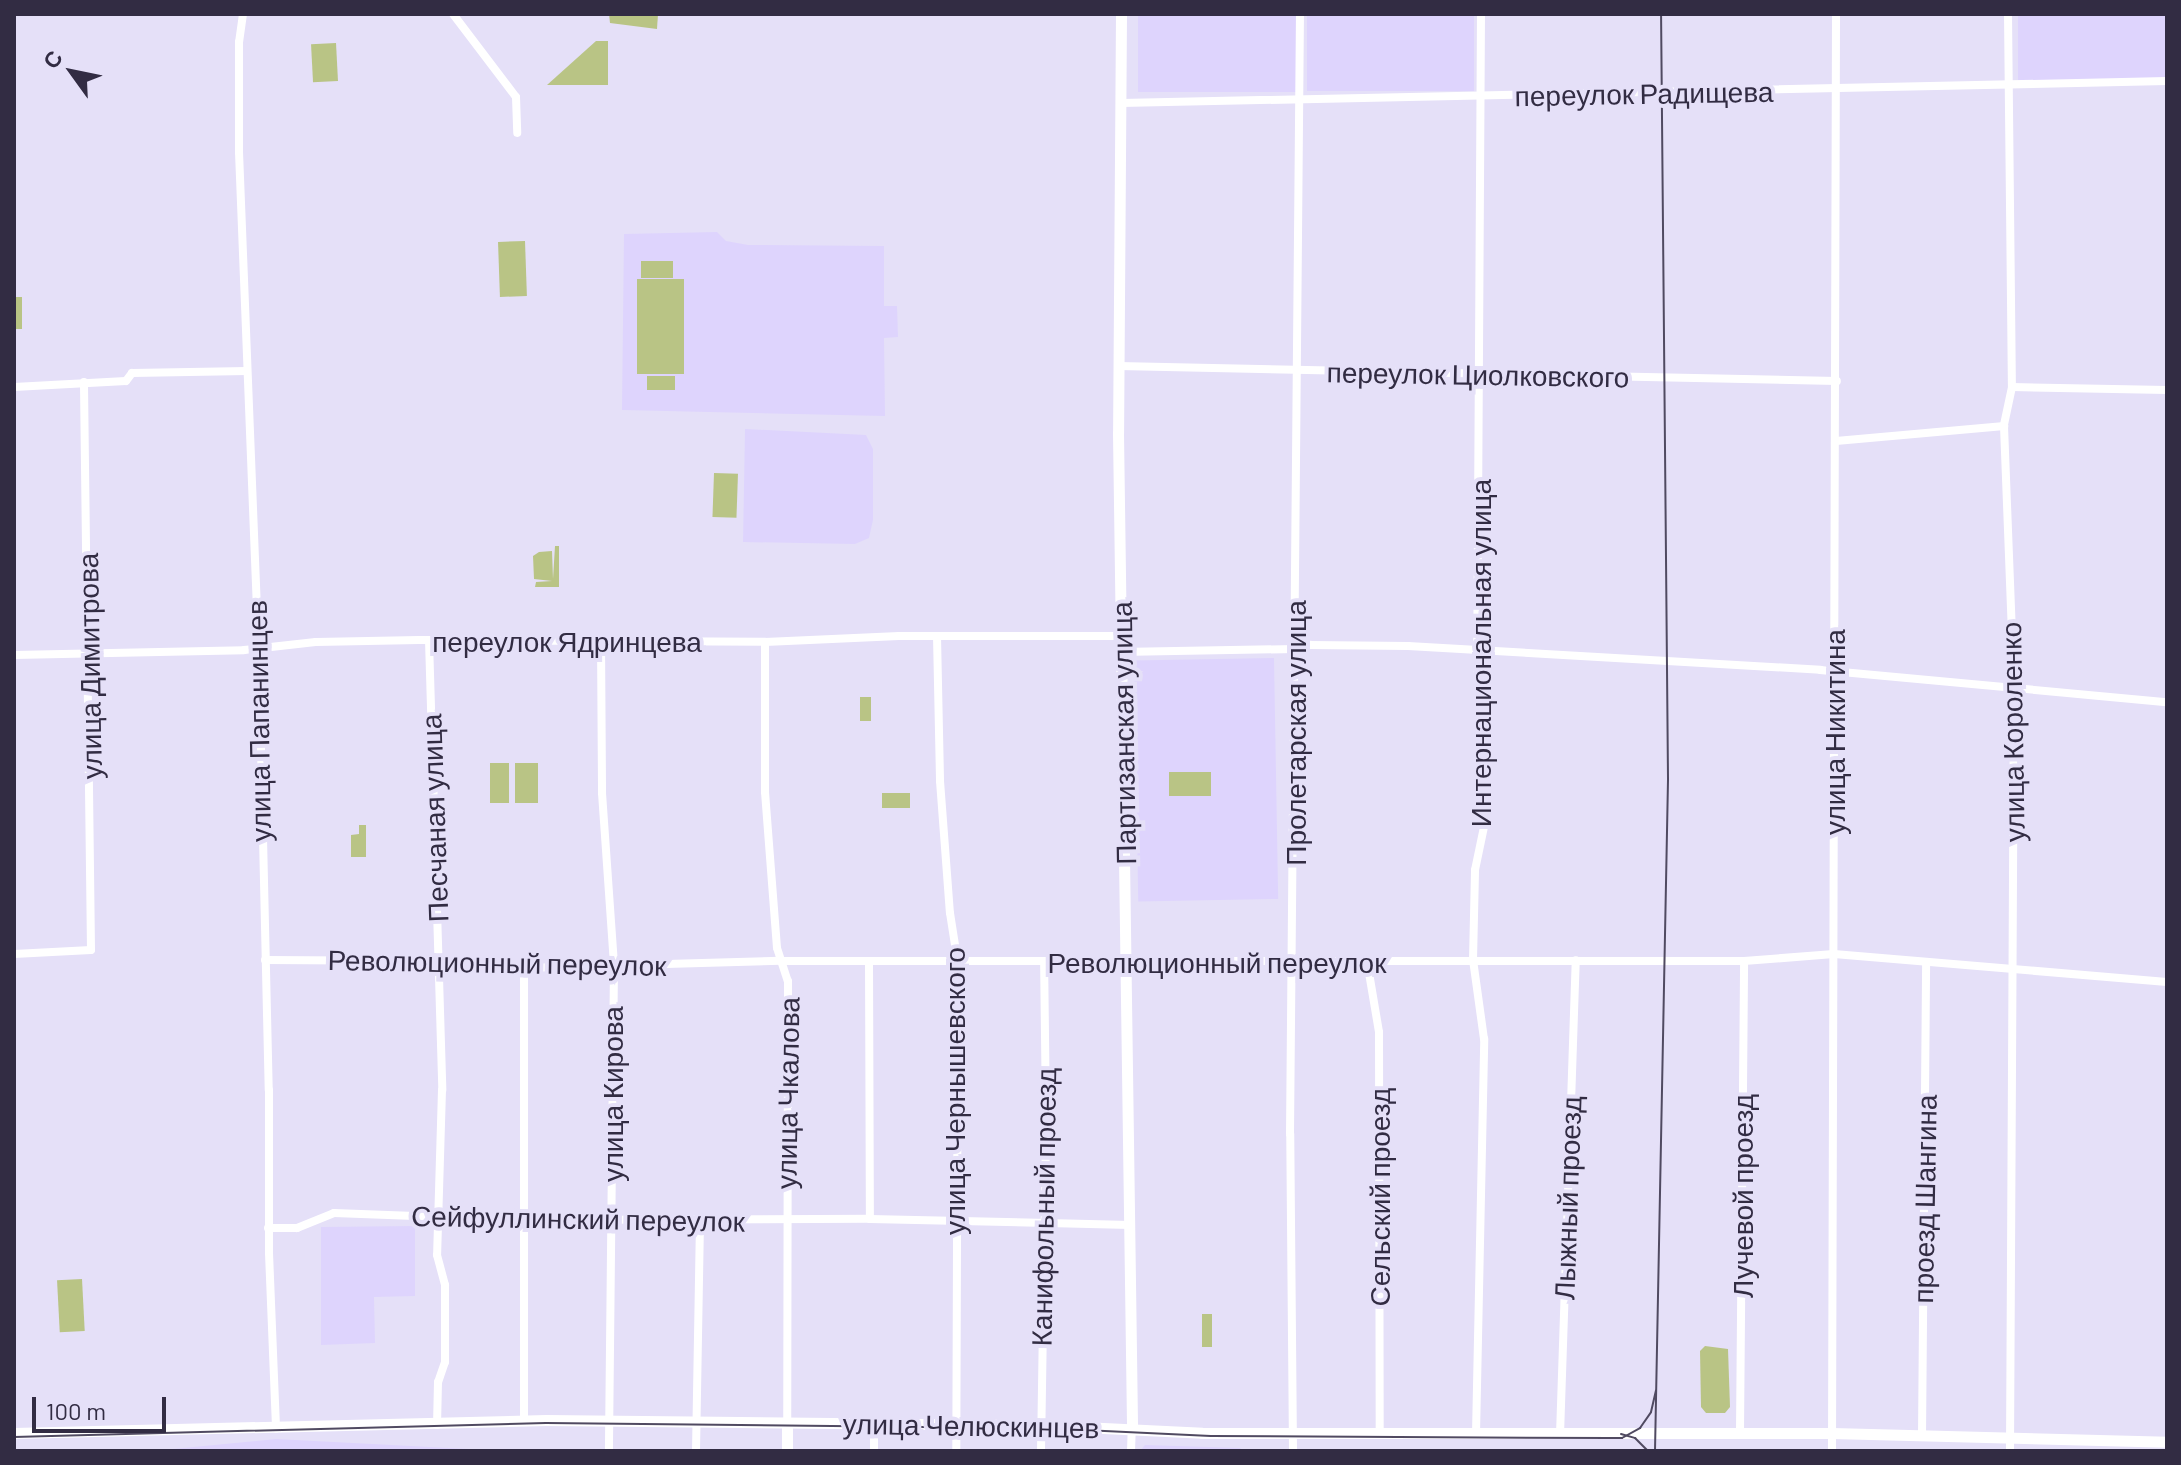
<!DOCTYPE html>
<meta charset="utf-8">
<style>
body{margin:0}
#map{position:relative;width:2181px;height:1465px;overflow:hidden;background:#e5e0f8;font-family:Barlow,sans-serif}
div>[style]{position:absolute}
.built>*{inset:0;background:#ded4fd;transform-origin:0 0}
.green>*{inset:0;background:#b9c485;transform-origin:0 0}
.street>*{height:8px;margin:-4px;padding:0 4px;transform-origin:4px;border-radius:4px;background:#fff}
.secondary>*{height:11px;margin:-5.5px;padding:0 5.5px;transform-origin:5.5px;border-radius:5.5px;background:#fff}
.tram>*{height:2px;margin:-1px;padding:0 1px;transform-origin:1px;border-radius:1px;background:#504a61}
span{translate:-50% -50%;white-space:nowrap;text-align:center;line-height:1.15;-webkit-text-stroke:8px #e5e0f8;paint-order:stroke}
.street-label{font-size:28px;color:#322c43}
.frame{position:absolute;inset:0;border:16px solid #322c43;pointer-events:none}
.north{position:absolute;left:32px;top:32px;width:80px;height:80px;-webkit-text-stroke:6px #e5e0f8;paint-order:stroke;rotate:303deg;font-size:22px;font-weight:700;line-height:32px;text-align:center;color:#322c43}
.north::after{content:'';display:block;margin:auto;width:28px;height:36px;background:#322c43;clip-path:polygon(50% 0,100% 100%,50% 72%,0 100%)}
.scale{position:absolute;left:32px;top:1397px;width:134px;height:36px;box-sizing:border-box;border:4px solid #322c43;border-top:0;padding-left:10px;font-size:24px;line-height:28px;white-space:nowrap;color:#322c43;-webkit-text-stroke:6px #e5e0f8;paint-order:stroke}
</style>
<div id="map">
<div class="built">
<i style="left:1138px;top:14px;width:158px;height:78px"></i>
<i style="left:1307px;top:14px;width:167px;height:77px"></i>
<i style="left:2018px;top:14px;width:149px;height:67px"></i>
<i style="clip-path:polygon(717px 232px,726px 241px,748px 245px,884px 246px,884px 306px,897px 306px,898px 337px,884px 338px,885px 416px,622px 410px,624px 234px)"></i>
<i style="clip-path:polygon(745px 429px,866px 435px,873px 449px,873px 520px,869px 538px,855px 544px,743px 542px)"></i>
<i style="left:1274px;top:658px;width:241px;height:140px;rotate:89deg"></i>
<i style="clip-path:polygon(415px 1226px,415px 1296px,374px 1297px,375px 1343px,321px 1345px,321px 1227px)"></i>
<i style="clip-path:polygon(276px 1439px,507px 1451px,152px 1451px)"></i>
<i style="clip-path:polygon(1145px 1445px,1240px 1448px,1243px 1451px,1140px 1451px)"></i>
</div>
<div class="green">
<i style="clip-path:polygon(609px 14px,658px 14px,657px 29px,610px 23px)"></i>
<i style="clip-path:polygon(596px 41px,608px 41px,608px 85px,547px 85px)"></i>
<i style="left:336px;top:43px;width:38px;height:25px;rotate:87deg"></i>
<i style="left:525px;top:241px;width:55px;height:27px;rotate:88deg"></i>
<i style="left:641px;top:261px;width:32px;height:17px"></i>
<i style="left:637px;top:279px;width:47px;height:95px"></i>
<i style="left:14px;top:297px;width:8px;height:32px"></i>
<i style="left:647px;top:376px;width:28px;height:14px"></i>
<i style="left:714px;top:473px;width:24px;height:44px;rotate:2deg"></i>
<i style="clip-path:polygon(555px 546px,559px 546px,559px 587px,535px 587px,536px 582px,552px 581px,534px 579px,533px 556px,539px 552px,552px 551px,553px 579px)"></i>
<i style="left:860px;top:697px;width:11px;height:24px"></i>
<i style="left:490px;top:763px;width:19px;height:40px"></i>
<i style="left:515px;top:763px;width:23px;height:40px"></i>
<i style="left:1169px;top:772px;width:42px;height:24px"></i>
<i style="left:910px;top:793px;width:15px;height:28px;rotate:90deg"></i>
<i style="clip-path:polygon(359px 825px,366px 825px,366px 857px,351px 857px,351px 835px,359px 834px)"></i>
<i style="left:82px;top:1279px;width:52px;height:25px;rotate:87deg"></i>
<i style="left:1202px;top:1314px;width:10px;height:33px"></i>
<i style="clip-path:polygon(1705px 1346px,1728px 1349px,1730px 1407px,1725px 1413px,1706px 1413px,1701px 1407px,1700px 1351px)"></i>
</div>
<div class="street">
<i style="left:243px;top:14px;width:28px;rotate:98deg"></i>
<i style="left:239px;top:42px;width:110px;rotate:90deg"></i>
<i style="left:239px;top:152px;width:509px;rotate:87.75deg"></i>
<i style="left:259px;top:661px;width:429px;rotate:88.7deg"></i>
<i style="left:269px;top:1090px;width:163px;rotate:90deg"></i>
<i style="left:269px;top:1253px;width:176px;rotate:87.7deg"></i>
<i style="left:453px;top:14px;width:104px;rotate:52.8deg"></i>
<i style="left:516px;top:97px;width:36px;rotate:88deg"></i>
<i style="left:2008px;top:14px;width:373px;rotate:89.4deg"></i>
<i style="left:2012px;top:387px;width:40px;rotate:102deg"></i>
<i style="left:2004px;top:426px;width:260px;rotate:87.8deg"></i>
<i style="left:2014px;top:686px;width:765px;rotate:90.3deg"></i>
<i style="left:1121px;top:103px;width:1046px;rotate:-1.2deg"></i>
<i style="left:1118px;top:366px;width:719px;rotate:1.2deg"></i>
<i style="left:14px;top:387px;width:112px;rotate:-3.1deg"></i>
<i style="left:126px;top:381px;width:10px;rotate:-53deg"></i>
<i style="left:132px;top:373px;width:115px;rotate:-1deg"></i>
<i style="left:2012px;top:387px;width:155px;rotate:1.1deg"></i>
<i style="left:1836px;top:441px;width:169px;rotate:-5.1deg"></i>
<i style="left:937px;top:636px;width:145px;rotate:88.8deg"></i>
<i style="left:940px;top:781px;width:132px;rotate:85.7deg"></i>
<i style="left:950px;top:913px;width:52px;rotate:81.1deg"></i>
<i style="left:958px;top:964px;width:487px;rotate:90.2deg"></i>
<i style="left:429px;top:640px;width:450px;rotate:88.3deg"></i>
<i style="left:442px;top:1090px;width:165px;rotate:91.7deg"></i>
<i style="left:437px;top:1255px;width:31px;rotate:75deg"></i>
<i style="left:445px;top:1285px;width:77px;rotate:90deg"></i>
<i style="left:445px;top:1362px;width:21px;rotate:109deg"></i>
<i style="left:438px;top:1382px;width:43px;rotate:91.3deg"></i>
<i style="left:601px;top:642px;width:151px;rotate:89.6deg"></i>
<i style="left:602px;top:793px;width:173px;rotate:86deg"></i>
<i style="left:614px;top:966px;width:485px;rotate:90.6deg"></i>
<i style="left:765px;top:642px;width:150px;rotate:90deg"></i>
<i style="left:765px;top:792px;width:156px;rotate:85.6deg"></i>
<i style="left:777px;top:948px;width:35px;rotate:72deg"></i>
<i style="left:788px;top:981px;width:441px;rotate:90.1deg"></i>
<i style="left:1120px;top:652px;width:176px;rotate:-1deg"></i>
<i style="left:1296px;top:649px;width:15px;rotate:-16deg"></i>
<i style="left:1310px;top:645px;width:98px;rotate:0.6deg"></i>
<i style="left:1408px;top:646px;width:413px;rotate:3.3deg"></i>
<i style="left:1820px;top:670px;width:348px;rotate:5.3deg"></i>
<i style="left:14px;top:655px;width:230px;rotate:-1.2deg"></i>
<i style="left:244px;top:650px;width:72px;rotate:-6.3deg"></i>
<i style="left:316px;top:642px;width:103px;rotate:-1.1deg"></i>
<i style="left:419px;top:640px;width:346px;rotate:0.3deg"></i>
<i style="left:765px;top:642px;width:134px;rotate:-2.6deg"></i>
<i style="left:899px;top:636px;width:221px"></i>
<i style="left:14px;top:954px;width:77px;rotate:-3deg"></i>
<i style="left:91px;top:950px;width:568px;rotate:-90.71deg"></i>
<i style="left:265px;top:960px;width:173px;rotate:0.3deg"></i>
<i style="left:438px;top:961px;width:86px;rotate:4.7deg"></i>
<i style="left:524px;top:968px;width:257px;rotate:-1.6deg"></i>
<i style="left:781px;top:961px;width:963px"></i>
<i style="left:1744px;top:961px;width:90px;rotate:-4.4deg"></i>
<i style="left:1834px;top:954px;width:334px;rotate:4.8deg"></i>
<i style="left:1367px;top:961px;width:72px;rotate:80.4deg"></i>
<i style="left:1379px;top:1032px;width:402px;rotate:89.9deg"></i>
<i style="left:869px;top:962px;width:257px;rotate:89.8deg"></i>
<i style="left:524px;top:968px;width:453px;rotate:90deg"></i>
<i style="left:268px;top:1228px;width:29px"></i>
<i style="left:297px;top:1228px;width:40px;rotate:-22deg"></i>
<i style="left:334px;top:1213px;width:190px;rotate:2.1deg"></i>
<i style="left:524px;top:1220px;width:346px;rotate:-0.2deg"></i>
<i style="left:870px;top:1219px;width:261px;rotate:1.3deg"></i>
<i style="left:874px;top:1424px;width:27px;rotate:90deg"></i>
<i style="left:1740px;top:1431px;width:470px;rotate:-89.5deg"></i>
<i style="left:1476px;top:1434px;width:395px;rotate:-88.8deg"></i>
<i style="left:1484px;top:1039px;width:80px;rotate:-97.9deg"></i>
<i style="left:1473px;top:960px;width:90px;rotate:-88.7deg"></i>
<i style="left:1475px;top:870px;width:49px;rotate:-78.2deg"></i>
<i style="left:1485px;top:822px;width:56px;rotate:-89deg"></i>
<i style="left:1486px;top:766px;width:44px;rotate:-92.6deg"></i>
<i style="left:1484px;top:722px;width:35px;rotate:-102deg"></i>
<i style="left:1477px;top:688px;width:674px;rotate:-89.66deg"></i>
<i style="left:1560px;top:1435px;width:475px;rotate:-88.1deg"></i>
<i style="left:1922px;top:1436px;width:474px;rotate:-89.5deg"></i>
<i style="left:696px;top:1451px;width:231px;rotate:-89deg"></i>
<i style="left:1041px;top:1451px;width:334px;rotate:-89.1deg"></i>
<i style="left:1046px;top:1117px;width:155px;rotate:-90.7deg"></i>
<i style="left:1131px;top:1451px;width:23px;rotate:-88deg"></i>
<i style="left:1293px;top:1451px;width:317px;rotate:-90.5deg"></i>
<i style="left:1290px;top:1134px;width:1120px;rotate:-89.49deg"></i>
<i style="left:1832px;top:1451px;width:1437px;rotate:-89.84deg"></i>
</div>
<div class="secondary">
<i style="left:1121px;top:14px;width:419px;rotate:90.4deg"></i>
<i style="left:1118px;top:433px;width:995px;rotate:89.19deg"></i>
<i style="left:14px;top:1433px;width:532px;rotate:-1.4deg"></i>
<i style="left:546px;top:1420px;width:495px;rotate:0.6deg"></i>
<i style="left:1041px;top:1425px;width:161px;rotate:2.8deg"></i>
<i style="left:1202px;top:1433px;width:630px"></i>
<i style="left:1832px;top:1433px;width:335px;rotate:1.5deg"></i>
<i style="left:787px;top:1451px;width:29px;rotate:-90deg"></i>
</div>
<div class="tram">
<i style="left:1621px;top:1434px;width:15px;rotate:16deg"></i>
<i style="left:1635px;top:1438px;width:18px;rotate:45deg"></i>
<i style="left:14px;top:1437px;width:532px;rotate:-1.51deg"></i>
<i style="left:546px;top:1423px;width:495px;rotate:0.6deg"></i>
<i style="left:1041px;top:1428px;width:170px;rotate:2.7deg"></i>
<i style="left:1211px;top:1436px;width:399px;rotate:0.3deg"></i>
<i style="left:1610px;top:1438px;width:12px"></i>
<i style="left:1622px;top:1438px;width:21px;rotate:-29deg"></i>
<i style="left:1640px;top:1428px;width:19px;rotate:-55deg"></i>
<i style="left:1651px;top:1412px;width:22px;rotate:-77deg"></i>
<i style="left:1655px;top:1451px;width:673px;rotate:-88.89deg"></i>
<i style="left:1668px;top:778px;width:764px;rotate:-90.52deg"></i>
</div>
<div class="street-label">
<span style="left:1644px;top:93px;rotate:-1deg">переулок Радищева</span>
<span style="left:1478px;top:374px;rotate:1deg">переулок Циолковского</span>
<span style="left:567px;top:641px">переулок Ядринцева</span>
<span style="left:1480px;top:653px;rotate:-90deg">Интернациональная улица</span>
<span style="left:89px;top:666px;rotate:-91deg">улица Димитрова</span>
<span style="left:258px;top:721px;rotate:-91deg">улица Папанинцев</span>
<span style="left:1834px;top:732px;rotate:-90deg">улица Никитина</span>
<span style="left:2012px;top:732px;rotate:-91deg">улица Короленко</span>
<span style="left:1123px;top:733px;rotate:-91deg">Партизанская улица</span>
<span style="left:1295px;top:733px;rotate:-90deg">Пролетарская улица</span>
<span style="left:434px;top:818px;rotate:-92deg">Песчаная улица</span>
<span style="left:497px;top:962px;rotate:1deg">Революционный переулок</span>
<span style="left:1217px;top:962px">Революционный переулок</span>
<span style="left:954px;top:1091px;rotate:-90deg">улица Чернышевского</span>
<span style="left:787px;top:1093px;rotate:-89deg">улица Чкалова</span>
<span style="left:612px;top:1094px;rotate:-90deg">улица Кирова</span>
<span style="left:1742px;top:1196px;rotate:-90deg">Лучевой проезд</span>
<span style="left:1379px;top:1197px;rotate:-90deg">Сельский проезд</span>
<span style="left:1567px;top:1198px;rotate:-88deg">Лыжный проезд</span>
<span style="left:1924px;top:1199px;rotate:-89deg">проезд Шангина</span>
<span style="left:1043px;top:1207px;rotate:-89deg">Канифольный проезд</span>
<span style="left:578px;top:1218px;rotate:1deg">Сейфуллинский переулок</span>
<span style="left:971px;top:1425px;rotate:1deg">улица Челюскинцев</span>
</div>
<div class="frame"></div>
<div class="north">С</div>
<div class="scale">100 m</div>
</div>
